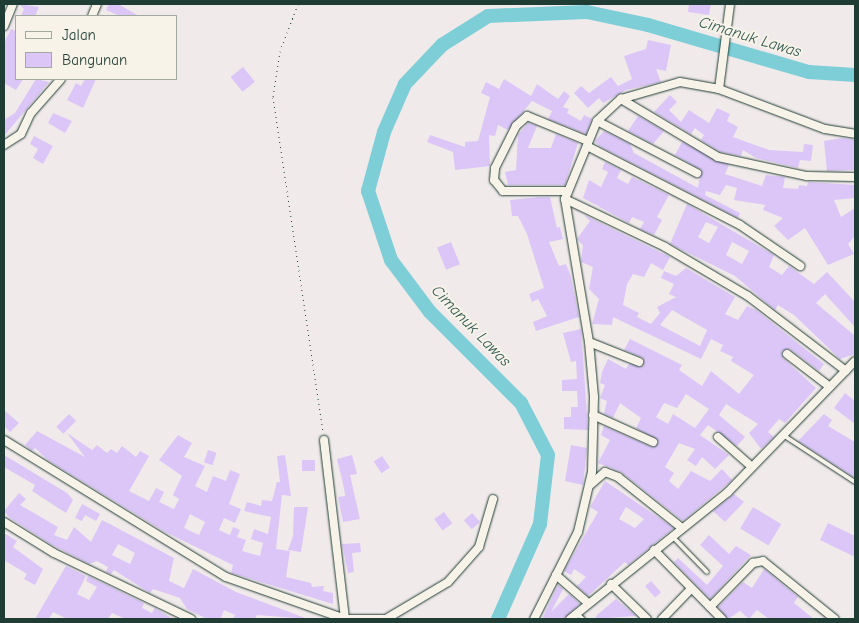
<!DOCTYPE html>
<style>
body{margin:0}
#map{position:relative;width:859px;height:623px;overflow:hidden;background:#f1eaeb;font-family:"Comic Neue",sans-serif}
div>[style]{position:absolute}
.river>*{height:14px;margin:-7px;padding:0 7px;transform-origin:7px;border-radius:7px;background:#7eced8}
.building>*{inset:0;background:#dbc6f7;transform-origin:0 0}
.path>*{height:1px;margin-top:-0.5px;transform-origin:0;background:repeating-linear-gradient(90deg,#1f3d34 0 1px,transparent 0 5px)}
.roads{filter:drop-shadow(0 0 1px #1f3d34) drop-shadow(0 0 1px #1f3d34)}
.lane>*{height:4px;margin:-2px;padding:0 2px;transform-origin:2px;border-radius:2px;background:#f7f3e8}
.street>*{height:8px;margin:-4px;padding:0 4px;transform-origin:4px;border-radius:4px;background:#f7f3e8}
span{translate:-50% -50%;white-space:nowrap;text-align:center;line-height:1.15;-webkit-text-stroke:4px #f7f3e8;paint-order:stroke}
.water-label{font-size:16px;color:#325a55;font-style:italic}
.frame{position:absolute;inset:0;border:5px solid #1f3d34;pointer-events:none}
.legend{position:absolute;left:15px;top:15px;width:162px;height:65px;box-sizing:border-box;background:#f7f3e8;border:1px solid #a1aaa0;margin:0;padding:6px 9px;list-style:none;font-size:15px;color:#1f3d34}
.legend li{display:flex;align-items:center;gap:10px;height:25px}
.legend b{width:25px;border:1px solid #a1aaa0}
</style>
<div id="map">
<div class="river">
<i style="left:498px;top:619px;width:104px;rotate:-66.1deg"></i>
<i style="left:540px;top:524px;width:69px;rotate:-83.4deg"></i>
<i style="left:548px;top:455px;width:59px;rotate:-117.4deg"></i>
<i style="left:521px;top:403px;width:129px;rotate:-135deg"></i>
<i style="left:430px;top:312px;width:65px;rotate:-126.9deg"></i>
<i style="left:391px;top:260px;width:73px;rotate:-108.4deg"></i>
<i style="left:368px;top:191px;width:61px;rotate:-74.8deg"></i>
<i style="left:384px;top:132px;width:52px;rotate:-66.4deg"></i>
<i style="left:405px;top:84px;width:54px;rotate:-46.5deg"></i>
<i style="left:442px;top:45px;width:54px;rotate:-32.2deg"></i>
<i style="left:488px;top:16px;width:99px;rotate:-2.3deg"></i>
<i style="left:587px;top:12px;width:62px;rotate:12deg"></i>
<i style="left:648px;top:25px;width:168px;rotate:16.3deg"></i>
<i style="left:809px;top:72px;width:46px;rotate:3.7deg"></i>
</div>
<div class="building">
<i style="clip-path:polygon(19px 4px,39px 7px,35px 16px,21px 16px,24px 9px)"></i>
<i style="clip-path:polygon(109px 4px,118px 4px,139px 16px,120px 16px,106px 10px)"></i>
<i style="clip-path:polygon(689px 4px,711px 4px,709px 15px,688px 12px)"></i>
<i style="clip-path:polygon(11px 29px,16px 31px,16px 79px,23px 79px,16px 90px,4px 83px,4px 43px)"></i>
<i style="clip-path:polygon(648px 40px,671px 45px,666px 71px,656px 69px,661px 82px,626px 90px,603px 103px,599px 98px,588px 108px,574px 93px,581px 86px,589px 93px,611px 77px,618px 86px,632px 79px,624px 56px,646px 49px)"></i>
<i style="left:243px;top:67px;width:19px;height:16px;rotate:51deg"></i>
<i style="clip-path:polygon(36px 79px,49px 82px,4px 136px,4px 120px,15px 113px)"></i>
<i style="clip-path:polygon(85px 79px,96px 79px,83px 108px,67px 100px,76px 83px,81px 86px)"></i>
<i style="clip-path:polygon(504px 79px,531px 96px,537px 84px,558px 99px,564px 91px,570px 96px,563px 107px,569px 109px,567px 113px,581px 121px,584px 115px,592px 119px,586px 134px,548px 119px,552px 111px,532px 101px,508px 130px,498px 125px,495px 136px,489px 135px,490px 166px,455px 170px,453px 152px,427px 142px,430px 135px,465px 147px,465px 142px,478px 141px,490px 97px,481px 93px,486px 82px,499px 89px)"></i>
<i style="clip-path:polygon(670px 95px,677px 102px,669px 110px,681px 122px,689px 110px,709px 123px,717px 108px,730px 114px,727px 121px,738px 127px,733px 137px,769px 150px,803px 152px,804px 144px,813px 145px,811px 161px,800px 160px,798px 168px,756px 158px,743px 150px,741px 156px,720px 152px,701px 140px,704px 135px,695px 128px,691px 134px,654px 112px)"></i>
<i style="clip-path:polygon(53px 113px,72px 121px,65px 133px,48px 123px)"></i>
<i style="clip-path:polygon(638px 116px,664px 131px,653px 144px,628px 131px)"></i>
<i style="clip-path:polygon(528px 123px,537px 126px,528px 148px,551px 148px,556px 134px,578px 143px,565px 185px,508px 185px,505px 172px,516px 170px,518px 135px)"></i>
<i style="clip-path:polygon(604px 131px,630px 144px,634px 153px,698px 188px,701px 170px,675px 155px,682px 142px,729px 165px,725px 174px,762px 186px,766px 175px,785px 177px,783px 188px,798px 189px,799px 185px,807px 186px,808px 182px,855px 185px,855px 198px,834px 200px,841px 217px,855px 208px,855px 236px,848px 244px,854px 254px,828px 265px,805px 228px,788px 240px,774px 226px,783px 218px,763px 210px,765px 205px,734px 200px,737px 188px,726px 185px,720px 195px,706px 191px,705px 195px,740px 213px,738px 218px,599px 146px,595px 141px)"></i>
<i style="clip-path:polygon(34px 136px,53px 146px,43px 164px,33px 158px,38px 149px,30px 144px)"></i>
<i style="clip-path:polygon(842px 138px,855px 140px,855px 170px,827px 171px,824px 141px)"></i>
<i style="clip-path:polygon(605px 162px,621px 170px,617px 178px,628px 184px,632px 177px,669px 195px,657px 217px,662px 220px,654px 235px,640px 229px,644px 222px,632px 217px,629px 223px,583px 198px,589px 180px,601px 187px,608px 172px,602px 169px)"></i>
<i style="clip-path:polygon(539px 197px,550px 197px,557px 228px,560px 227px,563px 239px,549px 242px,559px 266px,566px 264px,571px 277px,579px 317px,536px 331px,533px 322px,547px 316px,538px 299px,532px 302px,529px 294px,544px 288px,527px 234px,518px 216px,512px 216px,510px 200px)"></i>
<i style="clip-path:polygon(evenodd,687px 204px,774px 255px,769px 267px,782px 275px,789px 266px,814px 284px,827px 272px,855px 302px,855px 327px,825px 294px,816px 303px,855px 336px,855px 354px,840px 359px,794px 315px,778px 305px,775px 310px,735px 276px,670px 244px,687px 204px,706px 222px,718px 227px,709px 243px,698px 237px,706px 222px,687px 204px,732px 242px,749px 251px,742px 264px,726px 255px,732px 242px)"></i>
<i style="clip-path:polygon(evenodd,584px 215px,670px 257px,663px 270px,651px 263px,644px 277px,633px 274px,627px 284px,623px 305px,639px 313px,637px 317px,651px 324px,660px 313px,657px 307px,676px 297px,669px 294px,674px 284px,661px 278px,664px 271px,676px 276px,686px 268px,735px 297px,725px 314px,738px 320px,747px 306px,756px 310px,824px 364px,819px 371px,790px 349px,782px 351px,783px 358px,816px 388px,785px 423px,779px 419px,768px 432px,774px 437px,761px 449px,749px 433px,758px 424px,726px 404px,719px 415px,745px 437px,737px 446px,708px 425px,700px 435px,729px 455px,715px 469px,702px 457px,696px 466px,687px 460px,695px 449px,679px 443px,665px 467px,674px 473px,669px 481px,678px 489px,691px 471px,710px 481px,722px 469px,732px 480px,683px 521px,621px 472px,598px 463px,610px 440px,601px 435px,604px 426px,651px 447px,659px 442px,636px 428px,641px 418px,620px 403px,613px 418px,604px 414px,607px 401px,600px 398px,605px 385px,600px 383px,602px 372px,608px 359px,626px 369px,629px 364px,643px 366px,643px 358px,624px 350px,630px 339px,682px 365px,679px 370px,702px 386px,711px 371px,739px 394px,754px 375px,731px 361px,733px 357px,720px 351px,723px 345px,711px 339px,701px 359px,613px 317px,612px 325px,592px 324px,599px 299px,589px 289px,593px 267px,581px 262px,583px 245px,577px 239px,590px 221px,584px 215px,672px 310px,707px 330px,700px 346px,660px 325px,672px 310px,584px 215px,686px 394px,709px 409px,695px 428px,673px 414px,668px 424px,656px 417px,664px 403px,677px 408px,686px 394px)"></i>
<i style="left:451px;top:242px;width:24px;height:15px;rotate:68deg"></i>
<i style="clip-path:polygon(581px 329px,588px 430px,564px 429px,564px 417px,571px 417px,571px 407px,578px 407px,577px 391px,562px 391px,562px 380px,577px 379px,576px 361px,571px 362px,563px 333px)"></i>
<i style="clip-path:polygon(845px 393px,855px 401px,855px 424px,834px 408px)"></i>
<i style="clip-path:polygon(4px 410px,19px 423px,10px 432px,4px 426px)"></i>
<i style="left:69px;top:414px;width:10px;height:18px;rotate:45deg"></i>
<i style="clip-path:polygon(824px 414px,832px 420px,828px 426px,855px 442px,855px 478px,798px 441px)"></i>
<i style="clip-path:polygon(evenodd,37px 431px,85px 457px,67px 433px,92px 450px,97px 445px,107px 453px,111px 449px,117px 453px,122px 446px,136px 457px,140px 451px,149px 456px,129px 491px,149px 501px,156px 488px,164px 492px,159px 502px,174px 509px,179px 499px,173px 495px,182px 476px,159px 460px,178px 435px,192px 443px,184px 457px,205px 466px,195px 486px,207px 492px,213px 476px,226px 481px,230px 470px,240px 474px,229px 504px,241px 509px,235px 523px,224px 518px,219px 530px,230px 535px,233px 527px,240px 530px,237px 537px,246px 540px,242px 551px,260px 556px,263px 543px,251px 539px,254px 529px,268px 534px,271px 517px,244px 511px,247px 502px,261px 506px,262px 500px,272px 501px,277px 482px,280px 482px,277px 456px,285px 455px,291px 496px,282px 495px,276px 549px,290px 551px,286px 577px,311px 583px,312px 587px,324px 586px,323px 591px,333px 593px,333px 604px,231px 573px,233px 565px,165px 532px,49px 461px,35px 448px,32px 451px,25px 445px,37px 431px,190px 514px,205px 522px,199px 535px,184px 528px,190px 514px)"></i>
<i style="clip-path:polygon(571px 445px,587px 448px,583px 485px,565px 481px)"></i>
<i style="left:208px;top:450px;width:9px;height:13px;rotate:18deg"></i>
<i style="clip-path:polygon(4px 455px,67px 493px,73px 500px,66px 513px,32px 491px,35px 485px,4px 467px)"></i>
<i style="clip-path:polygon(352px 455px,357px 474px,350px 475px,360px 519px,343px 522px,338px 497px,345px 496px,344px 488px,337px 459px)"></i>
<i style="left:382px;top:456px;width:14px;height:10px;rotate:56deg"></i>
<i style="left:302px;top:460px;width:13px;height:11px"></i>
<i style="clip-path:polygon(evenodd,605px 481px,674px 528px,628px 565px,625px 562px,588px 596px,577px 586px,586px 577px,574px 569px,571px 575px,564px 571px,598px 512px,590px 507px,605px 481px,626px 507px,644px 519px,635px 528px,619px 519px,626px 507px)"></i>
<i style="clip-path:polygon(evenodd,19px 493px,26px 499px,20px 505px,58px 527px,54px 535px,67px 540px,74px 527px,91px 542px,102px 520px,174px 558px,169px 581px,184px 588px,193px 569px,236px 592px,308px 619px,257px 615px,255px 619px,233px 619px,235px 615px,224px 610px,221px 618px,207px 619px,187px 609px,180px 598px,153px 589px,150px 593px,114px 570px,111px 574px,106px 572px,108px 567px,97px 561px,89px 564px,52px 545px,10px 518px,4px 511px,19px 493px,118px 544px,135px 553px,130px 564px,112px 555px,118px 544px)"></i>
<i style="clip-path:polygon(734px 494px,744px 502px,725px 522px,713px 511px)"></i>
<i style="clip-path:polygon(82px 504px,100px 514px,96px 521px,85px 515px,82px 521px,75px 518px)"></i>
<i style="clip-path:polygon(294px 507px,308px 507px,301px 552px,288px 550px,293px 536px)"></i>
<i style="left:753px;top:507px;width:33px;height:25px;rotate:31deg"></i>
<i style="left:444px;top:512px;width:14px;height:12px;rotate:54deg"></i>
<i style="left:472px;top:513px;width:12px;height:11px;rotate:48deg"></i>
<i style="clip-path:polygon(828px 523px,855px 536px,855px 557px,820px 540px)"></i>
<i style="clip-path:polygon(4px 533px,17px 541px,13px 547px,43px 569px,35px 585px,24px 579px,27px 574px,4px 560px)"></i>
<i style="clip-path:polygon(709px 535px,729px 554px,736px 546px,751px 555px,710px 599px,674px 562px,678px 558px,707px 585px,723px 566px,700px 545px)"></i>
<i style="clip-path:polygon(360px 543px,361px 552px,352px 553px,354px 572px,348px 573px,342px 544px)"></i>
<i style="clip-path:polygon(66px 566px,86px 576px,77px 594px,89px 600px,97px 587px,86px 581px,88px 576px,144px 603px,142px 608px,152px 613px,155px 608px,173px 619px,125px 619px,112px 613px,108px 619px,67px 619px,53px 612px,49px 619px,35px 619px)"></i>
<i style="clip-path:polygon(764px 569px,798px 597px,794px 603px,814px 619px,769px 619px,757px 610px,749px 619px,740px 611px,728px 619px,718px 607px,743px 582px,752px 588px)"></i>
<i style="left:651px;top:581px;width:15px;height:8px;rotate:48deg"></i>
<i style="clip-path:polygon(558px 585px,563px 589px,551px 612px,569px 594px,580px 604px,564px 619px,542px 619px)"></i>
<i style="clip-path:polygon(616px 599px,636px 616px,595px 619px,597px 615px)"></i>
</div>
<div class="path">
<i style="left:298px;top:4px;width:50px;rotate:111deg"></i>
<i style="left:280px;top:51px;width:47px;rotate:98.7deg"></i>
<i style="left:273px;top:97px;width:338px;rotate:81.5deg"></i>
</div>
<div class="roads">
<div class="lane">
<i style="left:783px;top:435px;width:86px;rotate:33.1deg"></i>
<i style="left:672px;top:536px;width:50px;rotate:45.8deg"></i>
<i style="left:576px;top:613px;width:9px;rotate:41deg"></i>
</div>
<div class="street">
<i style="left:92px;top:16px;width:13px;rotate:-67deg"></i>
<i style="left:4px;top:26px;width:24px;rotate:-68deg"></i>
<i style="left:719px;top:89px;width:86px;rotate:-82.6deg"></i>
<i style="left:621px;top:99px;width:113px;rotate:30.9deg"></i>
<i style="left:718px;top:157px;width:91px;rotate:12.1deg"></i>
<i style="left:807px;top:176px;width:48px;rotate:1.2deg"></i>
<i style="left:597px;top:121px;width:113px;rotate:27.5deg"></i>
<i style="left:4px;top:145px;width:20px;rotate:-33deg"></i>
<i style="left:21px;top:134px;width:23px;rotate:-65deg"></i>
<i style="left:31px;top:113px;width:45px;rotate:-48.6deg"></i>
<i style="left:587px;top:146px;width:172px;rotate:27.3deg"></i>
<i style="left:740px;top:225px;width:73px;rotate:34.3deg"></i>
<i style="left:568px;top:191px;width:65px;rotate:180deg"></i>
<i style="left:503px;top:191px;width:14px;rotate:-129deg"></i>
<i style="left:494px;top:180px;width:12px;rotate:-85deg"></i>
<i style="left:495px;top:168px;width:47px;rotate:-63.4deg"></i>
<i style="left:516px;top:126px;width:15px;rotate:-42deg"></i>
<i style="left:527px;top:116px;width:66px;rotate:22.3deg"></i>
<i style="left:565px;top:199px;width:111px;rotate:25.6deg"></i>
<i style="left:665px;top:247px;width:96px;rotate:30.6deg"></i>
<i style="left:748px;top:296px;width:123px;rotate:37.4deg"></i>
<i style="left:589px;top:342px;width:54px;rotate:21.8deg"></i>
<i style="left:787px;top:354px;width:54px;rotate:37.5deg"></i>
<i style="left:593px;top:415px;width:66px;rotate:24.2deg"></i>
<i style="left:718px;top:437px;width:45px;rotate:41.4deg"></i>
<i style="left:4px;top:440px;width:261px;rotate:31.7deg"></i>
<i style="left:226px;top:577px;width:126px;rotate:19.4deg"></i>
<i style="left:345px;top:619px;width:41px"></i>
<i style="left:386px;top:619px;width:72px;rotate:-30.8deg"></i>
<i style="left:448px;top:582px;width:47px;rotate:-48.5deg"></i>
<i style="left:479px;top:547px;width:50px;rotate:-73.7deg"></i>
<i style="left:324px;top:440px;width:180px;rotate:83.3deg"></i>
<i style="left:590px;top:485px;width:20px;rotate:-41deg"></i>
<i style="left:605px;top:472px;width:14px;rotate:21deg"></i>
<i style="left:618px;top:477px;width:82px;rotate:38.6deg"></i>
<i style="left:4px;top:522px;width:59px;rotate:31.8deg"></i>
<i style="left:54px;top:553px;width:152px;rotate:25.7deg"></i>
<i style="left:654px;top:550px;width:97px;rotate:45.4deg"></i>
<i style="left:556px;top:575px;width:43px;rotate:41.2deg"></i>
<i style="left:611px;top:584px;width:50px;rotate:44.2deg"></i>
<i style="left:710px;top:607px;width:62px;rotate:-45.7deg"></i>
<i style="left:753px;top:563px;width:10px;rotate:-11deg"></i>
<i style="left:763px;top:561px;width:92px;rotate:38.9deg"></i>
<i style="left:534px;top:619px;width:97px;rotate:-63.2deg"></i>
<i style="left:578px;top:532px;width:62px;rotate:-76.9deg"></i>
<i style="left:592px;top:472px;width:75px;rotate:-88.5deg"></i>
<i style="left:594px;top:397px;width:55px;rotate:-95.2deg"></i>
<i style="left:589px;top:342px;width:145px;rotate:-99.5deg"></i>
<i style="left:565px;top:199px;width:84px;rotate:-67.7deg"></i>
<i style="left:597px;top:121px;width:33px;rotate:-43deg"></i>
<i style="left:621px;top:99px;width:61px;rotate:-16.1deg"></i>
<i style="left:680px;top:82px;width:40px;rotate:10deg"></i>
<i style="left:719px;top:89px;width:113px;rotate:20.7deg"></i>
<i style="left:825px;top:129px;width:30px;rotate:9deg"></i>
<i style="left:570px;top:619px;width:203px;rotate:-38.8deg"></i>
<i style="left:728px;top:492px;width:182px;rotate:-45.9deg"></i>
<i style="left:662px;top:619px;width:42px;rotate:-46deg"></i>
</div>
</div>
<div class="water-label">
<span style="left:750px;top:37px;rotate:17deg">Cimanuk Lawas</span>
<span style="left:471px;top:326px;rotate:46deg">Cimanuk Lawas</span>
</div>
<div class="frame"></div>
<ul class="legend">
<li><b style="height:6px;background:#f7f3e8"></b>Jalan</li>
<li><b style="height:14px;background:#dbc6f7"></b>Bangunan</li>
</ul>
</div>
